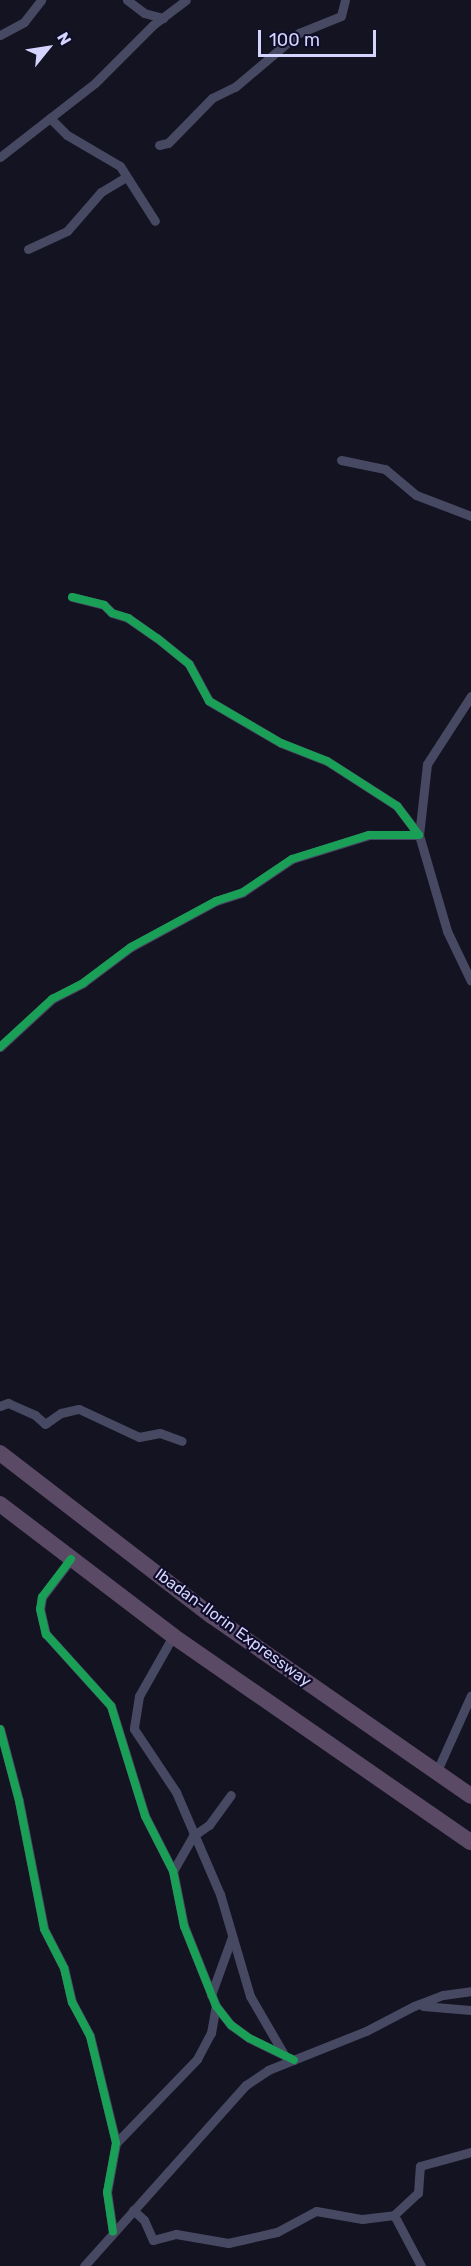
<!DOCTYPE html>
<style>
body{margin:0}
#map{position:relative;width:471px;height:2266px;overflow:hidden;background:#141322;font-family:Rubik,sans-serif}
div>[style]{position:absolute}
.street>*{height:9px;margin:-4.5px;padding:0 4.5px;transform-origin:4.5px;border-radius:4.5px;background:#474963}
.highway>*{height:16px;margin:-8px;padding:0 8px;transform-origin:8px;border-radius:8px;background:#5b4a65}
.cycleway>*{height:8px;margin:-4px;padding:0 4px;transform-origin:4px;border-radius:4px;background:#1a9f57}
span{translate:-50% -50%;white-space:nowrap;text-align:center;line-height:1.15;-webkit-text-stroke:4.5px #0f0d28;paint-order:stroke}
.street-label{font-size:16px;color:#d4d4ff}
.north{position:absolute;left:18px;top:18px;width:60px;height:60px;-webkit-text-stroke:4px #0f0d28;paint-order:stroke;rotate:60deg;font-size:16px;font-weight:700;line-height:24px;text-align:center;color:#d4d4ff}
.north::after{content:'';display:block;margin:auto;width:21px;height:27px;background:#d4d4ff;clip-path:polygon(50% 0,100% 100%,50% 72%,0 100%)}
.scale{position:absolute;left:258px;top:30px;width:118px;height:27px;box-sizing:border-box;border:3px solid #d4d4ff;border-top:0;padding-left:8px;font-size:18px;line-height:21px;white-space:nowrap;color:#d4d4ff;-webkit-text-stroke:4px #0f0d28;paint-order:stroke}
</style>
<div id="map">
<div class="street">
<i style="left:127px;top:0;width:21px;rotate:37deg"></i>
<i style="left:144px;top:13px;width:20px;rotate:15deg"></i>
<i style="left:0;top:35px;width:27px;rotate:-28deg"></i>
<i style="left:24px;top:22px;width:28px;rotate:-52deg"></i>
<i style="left:50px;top:118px;width:24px;rotate:45deg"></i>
<i style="left:67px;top:135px;width:61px;rotate:30.3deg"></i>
<i style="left:120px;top:166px;width:65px;rotate:57.5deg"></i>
<i style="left:159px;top:145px;width:9px;rotate:-13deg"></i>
<i style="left:168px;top:143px;width:63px;rotate:-45.6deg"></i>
<i style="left:212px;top:98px;width:25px;rotate:-26deg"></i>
<i style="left:235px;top:87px;width:84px;rotate:-40.2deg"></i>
<i style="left:299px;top:33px;width:45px;rotate:-22deg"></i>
<i style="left:341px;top:16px;width:16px;rotate:-76deg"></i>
<i style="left:0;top:157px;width:120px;rotate:-37.9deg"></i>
<i style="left:95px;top:83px;width:82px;rotate:-45deg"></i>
<i style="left:153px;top:25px;width:41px;rotate:-37.1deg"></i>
<i style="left:28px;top:249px;width:43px;rotate:-24.8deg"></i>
<i style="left:67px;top:231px;width:52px;rotate:-48.9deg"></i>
<i style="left:101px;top:192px;width:29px;rotate:-31deg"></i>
<i style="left:341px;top:460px;width:45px;rotate:11.6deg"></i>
<i style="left:385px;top:469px;width:40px;rotate:40deg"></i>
<i style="left:416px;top:495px;width:59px;rotate:20.9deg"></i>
<i style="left:72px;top:597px;width:33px;rotate:14deg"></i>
<i style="left:104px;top:605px;width:11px;rotate:45deg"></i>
<i style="left:112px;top:613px;width:17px;rotate:17deg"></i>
<i style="left:128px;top:618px;width:35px;rotate:35deg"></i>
<i style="left:157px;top:638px;width:41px;rotate:39.1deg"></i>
<i style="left:189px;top:664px;width:42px;rotate:61.6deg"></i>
<i style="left:209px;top:701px;width:83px;rotate:30.3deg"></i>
<i style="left:281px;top:743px;width:49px;rotate:21.4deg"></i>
<i style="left:327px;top:761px;width:83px;rotate:32.7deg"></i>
<i style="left:397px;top:806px;width:36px;rotate:53deg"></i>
<i style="left:471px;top:696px;width:81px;rotate:122.9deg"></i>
<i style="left:427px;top:764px;width:71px;rotate:96.4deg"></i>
<i style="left:419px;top:835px;width:100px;rotate:73.7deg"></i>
<i style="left:447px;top:931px;width:55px;rotate:64.4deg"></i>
<i style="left:0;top:1047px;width:71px;rotate:-42.7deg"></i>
<i style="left:52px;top:999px;width:35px;rotate:-27deg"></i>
<i style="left:83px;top:983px;width:60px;rotate:-36.9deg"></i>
<i style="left:131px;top:947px;width:97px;rotate:-28.4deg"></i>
<i style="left:216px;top:901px;width:28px;rotate:-18deg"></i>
<i style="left:243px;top:892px;width:59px;rotate:-34deg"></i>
<i style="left:292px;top:859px;width:81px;rotate:-17.3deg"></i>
<i style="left:369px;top:835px;width:50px"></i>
<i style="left:0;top:1406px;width:9px;rotate:-21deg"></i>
<i style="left:8px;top:1403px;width:30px;rotate:24deg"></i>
<i style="left:35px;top:1415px;width:13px;rotate:42deg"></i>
<i style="left:45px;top:1424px;width:19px;rotate:-35deg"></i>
<i style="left:61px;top:1413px;width:18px;rotate:-13deg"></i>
<i style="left:79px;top:1409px;width:66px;rotate:25deg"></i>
<i style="left:139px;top:1437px;width:21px;rotate:-11deg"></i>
<i style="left:160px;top:1433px;width:23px;rotate:20deg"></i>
<i style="left:71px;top:1559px;width:48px;rotate:127.3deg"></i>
<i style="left:42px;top:1597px;width:12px;rotate:99deg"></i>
<i style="left:40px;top:1609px;width:26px;rotate:77deg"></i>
<i style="left:46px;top:1634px;width:97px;rotate:47.9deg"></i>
<i style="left:111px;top:1706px;width:115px;rotate:72.8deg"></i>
<i style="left:145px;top:1816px;width:62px;rotate:63deg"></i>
<i style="left:173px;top:1871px;width:56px;rotate:78.7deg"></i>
<i style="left:184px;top:1926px;width:86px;rotate:68.2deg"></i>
<i style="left:216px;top:2006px;width:24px;rotate:52deg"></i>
<i style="left:231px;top:2025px;width:22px;rotate:36deg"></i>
<i style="left:249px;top:2038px;width:50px;rotate:26.1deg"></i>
<i style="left:173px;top:1636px;width:69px;rotate:119.5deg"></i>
<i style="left:139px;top:1696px;width:33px;rotate:99deg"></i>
<i style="left:134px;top:1729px;width:76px;rotate:56.3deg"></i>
<i style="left:176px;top:1792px;width:111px;rotate:66.7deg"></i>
<i style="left:220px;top:1894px;width:106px;rotate:73.6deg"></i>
<i style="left:250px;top:1996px;width:66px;rotate:59.9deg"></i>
<i style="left:0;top:1729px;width:74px;rotate:75.2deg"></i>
<i style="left:19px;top:1801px;width:130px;rotate:78.9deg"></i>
<i style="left:44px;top:1929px;width:44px;rotate:62.9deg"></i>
<i style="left:64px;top:1968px;width:35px;rotate:77deg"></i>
<i style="left:72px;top:2002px;width:38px;rotate:62deg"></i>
<i style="left:90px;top:2036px;width:110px;rotate:76.3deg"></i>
<i style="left:116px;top:2143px;width:50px;rotate:100.4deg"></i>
<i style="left:107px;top:2192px;width:40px;rotate:81.5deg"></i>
<i style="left:436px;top:1773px;width:85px;rotate:-65.8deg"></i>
<i style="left:173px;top:1871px;width:40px;rotate:-60.3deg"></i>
<i style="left:193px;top:1836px;width:19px;rotate:-35deg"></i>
<i style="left:209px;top:1825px;width:37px;rotate:-54deg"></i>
<i style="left:211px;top:1995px;width:62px;rotate:-70.1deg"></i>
<i style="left:423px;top:2006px;width:48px;rotate:4.8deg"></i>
<i style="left:116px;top:2143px;width:117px;rotate:-46deg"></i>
<i style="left:197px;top:2059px;width:30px;rotate:-62deg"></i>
<i style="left:211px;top:2033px;width:27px;rotate:-80deg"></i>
<i style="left:133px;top:2210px;width:15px;rotate:42deg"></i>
<i style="left:144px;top:2220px;width:22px;rotate:66deg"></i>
<i style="left:153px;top:2240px;width:24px;rotate:-15deg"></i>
<i style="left:176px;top:2234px;width:53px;rotate:9.8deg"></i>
<i style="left:228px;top:2243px;width:50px;rotate:-12.7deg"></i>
<i style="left:277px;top:2232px;width:44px;rotate:-28.3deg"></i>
<i style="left:316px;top:2211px;width:47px;rotate:9.9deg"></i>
<i style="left:362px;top:2219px;width:32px;rotate:-7deg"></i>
<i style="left:394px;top:2215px;width:58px;rotate:62.1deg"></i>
<i style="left:394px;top:2215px;width:33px;rotate:-43deg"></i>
<i style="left:418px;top:2193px;width:27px;rotate:-86deg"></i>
<i style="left:420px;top:2166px;width:53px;rotate:-15.4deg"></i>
<i style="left:84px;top:2266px;width:243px;rotate:-48.2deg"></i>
<i style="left:246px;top:2085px;width:27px;rotate:-34deg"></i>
<i style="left:268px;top:2070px;width:105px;rotate:-21.7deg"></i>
<i style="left:366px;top:2031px;width:54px;rotate:-27.5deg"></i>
<i style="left:414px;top:2006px;width:31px;rotate:-21deg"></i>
<i style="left:443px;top:1995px;width:28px;rotate:-8deg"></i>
</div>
<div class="highway">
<i style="left:0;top:1453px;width:267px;rotate:37.6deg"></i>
<i style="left:212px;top:1616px;width:315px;rotate:34.8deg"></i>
<i style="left:0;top:1504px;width:218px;rotate:37.3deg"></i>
<i style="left:173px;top:1636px;width:362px;rotate:34.7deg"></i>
</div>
<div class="cycleway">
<i style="left:72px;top:597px;width:33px;rotate:14deg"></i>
<i style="left:104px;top:605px;width:11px;rotate:45deg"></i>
<i style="left:112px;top:613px;width:17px;rotate:17deg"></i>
<i style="left:128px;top:618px;width:35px;rotate:35deg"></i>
<i style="left:157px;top:638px;width:41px;rotate:39.1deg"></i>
<i style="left:189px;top:664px;width:42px;rotate:61.6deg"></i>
<i style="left:209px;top:701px;width:83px;rotate:30.3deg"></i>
<i style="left:281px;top:743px;width:49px;rotate:21.4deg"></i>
<i style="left:327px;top:761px;width:83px;rotate:32.7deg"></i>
<i style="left:397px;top:806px;width:36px;rotate:53deg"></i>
<i style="left:0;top:1047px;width:71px;rotate:-42.7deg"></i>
<i style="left:52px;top:999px;width:35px;rotate:-27deg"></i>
<i style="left:83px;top:983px;width:60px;rotate:-36.9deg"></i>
<i style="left:131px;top:947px;width:97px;rotate:-28.4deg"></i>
<i style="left:216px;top:901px;width:28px;rotate:-18deg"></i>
<i style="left:243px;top:892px;width:59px;rotate:-34deg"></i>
<i style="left:292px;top:859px;width:81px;rotate:-17.3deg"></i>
<i style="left:369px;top:835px;width:50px"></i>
<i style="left:71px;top:1559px;width:48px;rotate:127.3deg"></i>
<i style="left:42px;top:1597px;width:12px;rotate:99deg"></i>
<i style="left:40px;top:1609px;width:26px;rotate:77deg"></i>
<i style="left:46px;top:1634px;width:97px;rotate:47.9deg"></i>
<i style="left:111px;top:1706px;width:115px;rotate:72.8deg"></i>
<i style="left:145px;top:1816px;width:62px;rotate:63deg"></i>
<i style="left:173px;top:1871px;width:56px;rotate:78.7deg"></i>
<i style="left:184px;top:1926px;width:86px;rotate:68.2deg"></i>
<i style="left:216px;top:2006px;width:24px;rotate:52deg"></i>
<i style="left:231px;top:2025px;width:22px;rotate:36deg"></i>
<i style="left:249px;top:2038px;width:50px;rotate:26.1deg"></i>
<i style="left:0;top:1729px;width:74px;rotate:75.2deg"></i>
<i style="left:19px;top:1801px;width:130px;rotate:78.9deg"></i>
<i style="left:44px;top:1929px;width:44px;rotate:62.9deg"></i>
<i style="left:64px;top:1968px;width:35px;rotate:77deg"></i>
<i style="left:72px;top:2002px;width:38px;rotate:62deg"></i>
<i style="left:90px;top:2036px;width:110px;rotate:76.3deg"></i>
<i style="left:116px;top:2143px;width:50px;rotate:100.4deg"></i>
<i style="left:107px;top:2192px;width:40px;rotate:81.5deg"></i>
</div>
<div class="street-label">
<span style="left:233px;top:1628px;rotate:36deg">Ibadan-Ilorin Expressway</span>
</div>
<div class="north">N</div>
<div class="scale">100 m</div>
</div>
